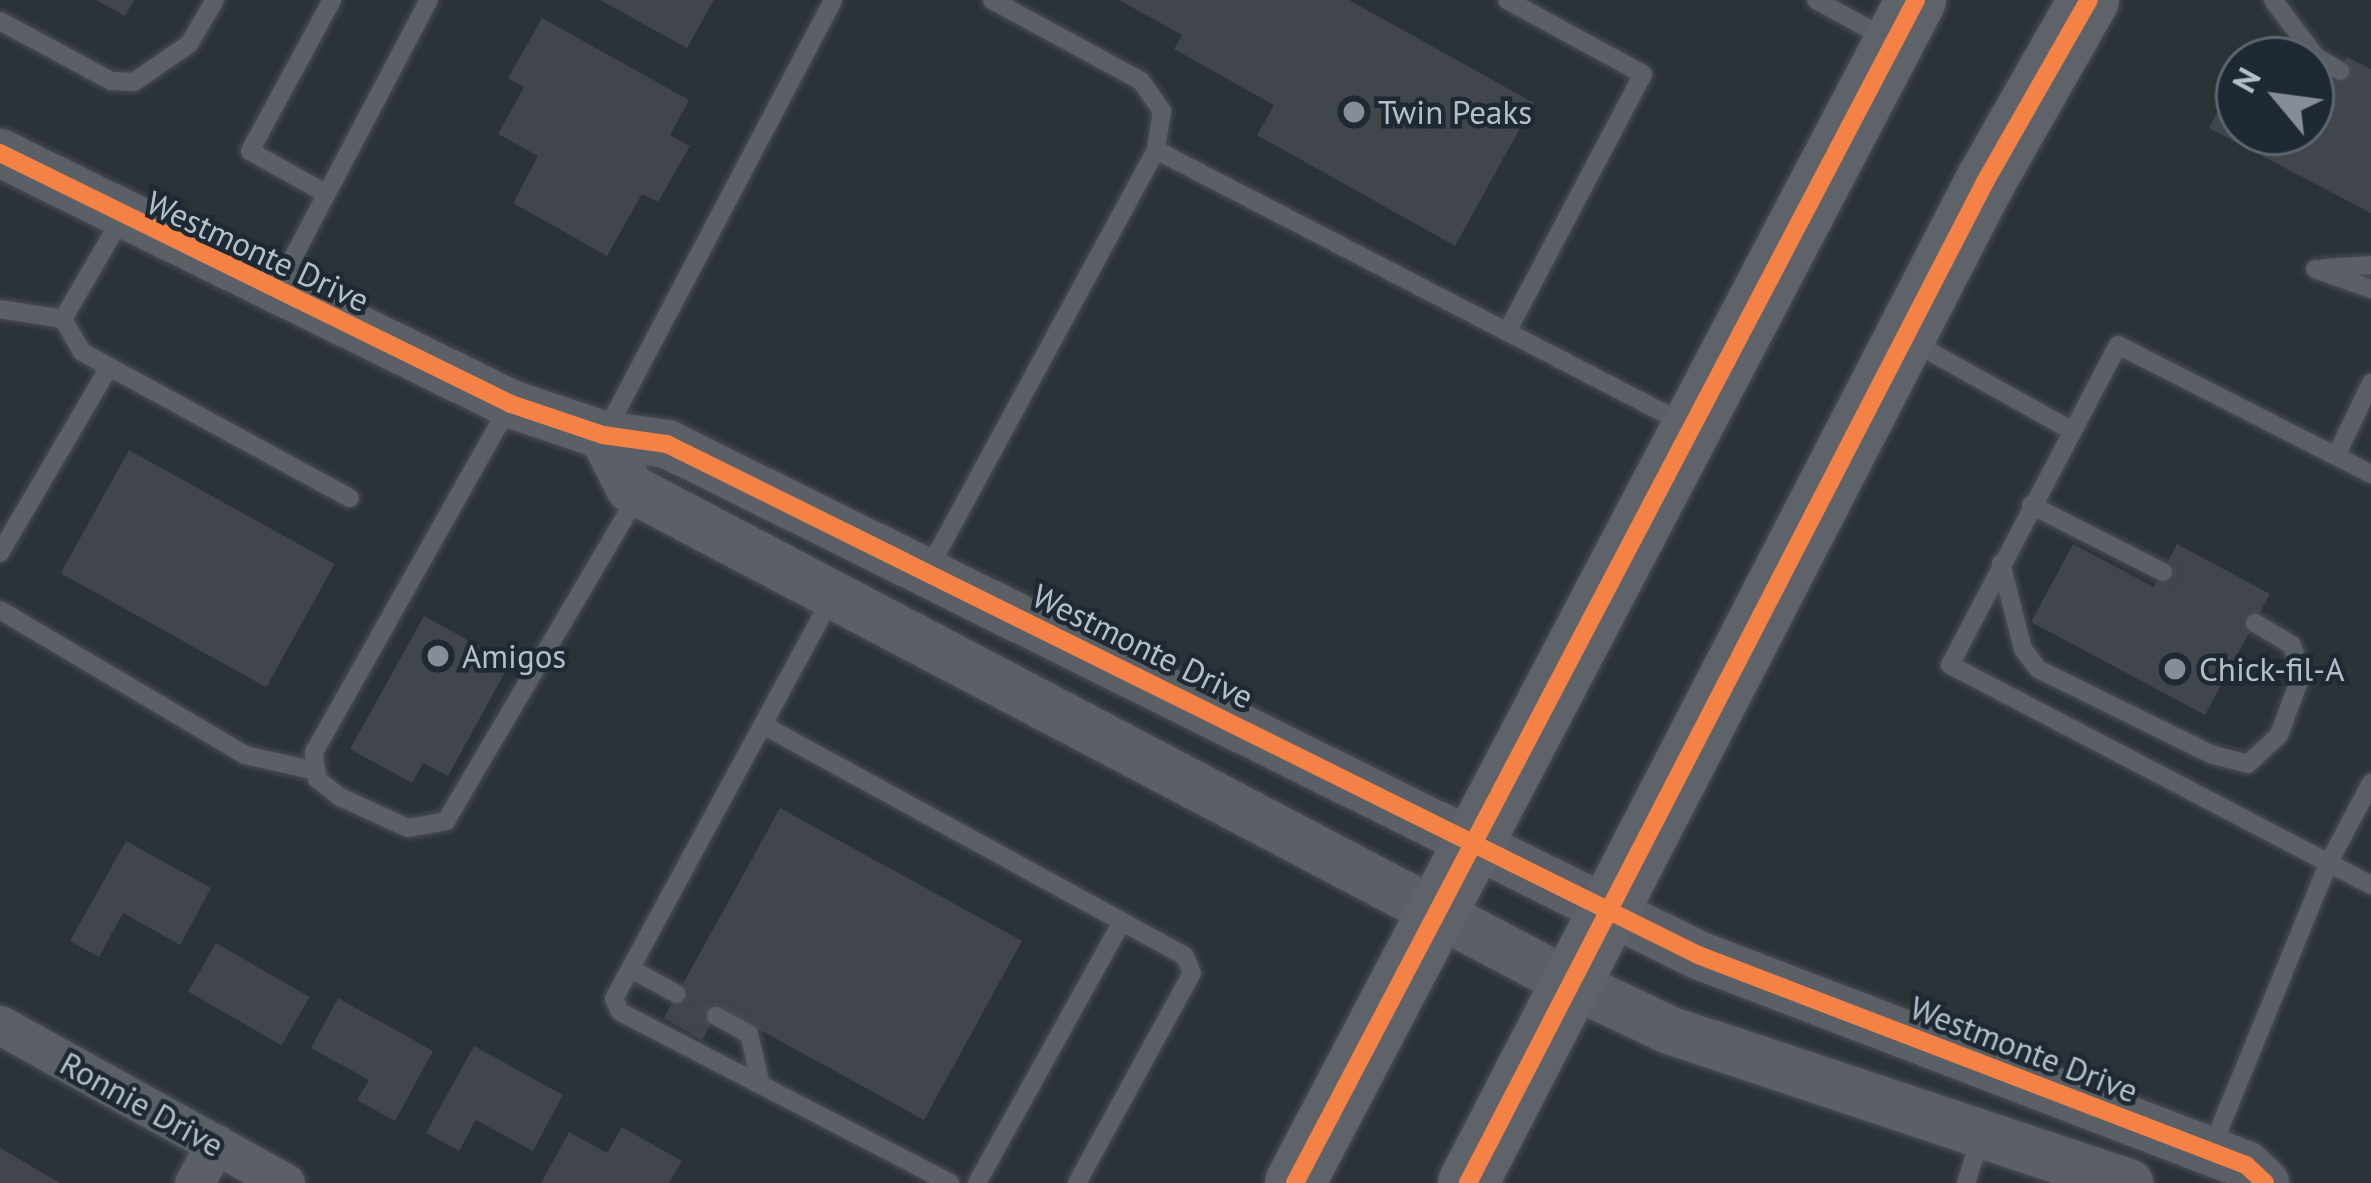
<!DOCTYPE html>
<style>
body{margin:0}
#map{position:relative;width:2371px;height:1183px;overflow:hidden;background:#2b3238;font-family:"PT Sans",sans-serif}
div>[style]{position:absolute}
.building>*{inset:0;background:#40464b;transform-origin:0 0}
.roads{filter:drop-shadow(0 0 3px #494e53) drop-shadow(0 0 3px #494e53)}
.service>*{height:18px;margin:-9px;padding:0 9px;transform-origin:9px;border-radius:9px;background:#5b6066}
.minor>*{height:39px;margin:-19.5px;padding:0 19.5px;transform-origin:19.5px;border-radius:19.5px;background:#5b6066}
.tertiary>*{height:48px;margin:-24px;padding:0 24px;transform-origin:24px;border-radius:24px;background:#5b6066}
.primary>*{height:60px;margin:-30px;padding:0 30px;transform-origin:30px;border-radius:30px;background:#5d6368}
.cycleway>*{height:18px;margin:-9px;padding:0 9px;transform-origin:9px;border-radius:9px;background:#f48246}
.dots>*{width:33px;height:33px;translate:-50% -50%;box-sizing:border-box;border:6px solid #1e2933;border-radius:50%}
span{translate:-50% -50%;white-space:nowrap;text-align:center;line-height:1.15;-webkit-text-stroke:9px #1e2933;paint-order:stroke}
.poi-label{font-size:33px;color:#b5bfc9}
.left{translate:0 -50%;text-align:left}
.street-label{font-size:33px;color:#b5bfc9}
.north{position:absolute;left:2215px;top:36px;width:120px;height:120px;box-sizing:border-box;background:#1e2933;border:3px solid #5a656f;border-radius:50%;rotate:299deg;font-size:33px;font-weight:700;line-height:48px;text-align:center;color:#b5bfc9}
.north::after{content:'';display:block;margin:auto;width:42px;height:54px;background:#858e96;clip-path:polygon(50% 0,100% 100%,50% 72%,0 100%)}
</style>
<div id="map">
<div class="building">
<i style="clip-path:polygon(96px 0,134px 0,125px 16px)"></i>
<i style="clip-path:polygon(600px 0,714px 0,687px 48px)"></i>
<i style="clip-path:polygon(1119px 0,1349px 0,1534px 103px,1455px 246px,1257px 135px,1274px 105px,1174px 49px,1182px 35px)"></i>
<i style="clip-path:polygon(542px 18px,689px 100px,670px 135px,690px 146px,658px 202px,642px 194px,607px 256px,513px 203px,538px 156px,498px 134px,524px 87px,508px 78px)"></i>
<i style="clip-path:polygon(2255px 41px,2292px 60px,2245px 60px)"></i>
<i style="clip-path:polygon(2347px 57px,2371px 69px,2371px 213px,2209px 128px,2239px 72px,2239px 132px,2311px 132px,2311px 70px,2334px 82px)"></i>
<i style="left:129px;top:450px;width:235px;height:141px;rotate:29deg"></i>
<i style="clip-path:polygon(2073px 544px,2154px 587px,2177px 544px,2270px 594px,2205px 715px,2031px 622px)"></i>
<i style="clip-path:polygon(424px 616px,510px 663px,448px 776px,423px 763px,412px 783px,350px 749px)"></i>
<i style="clip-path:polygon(780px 808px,1022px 941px,924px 1120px,720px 1008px,702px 1040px,664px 1018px)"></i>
<i style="clip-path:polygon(126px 841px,211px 888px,180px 945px,123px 913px,99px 957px,70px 941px)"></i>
<i style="left:216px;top:943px;width:108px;height:56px;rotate:30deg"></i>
<i style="clip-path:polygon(338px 998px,433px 1051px,395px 1121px,357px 1100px,369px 1080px,311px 1048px)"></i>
<i style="clip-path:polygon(474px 1046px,563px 1095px,533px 1151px,476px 1120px,459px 1151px,426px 1133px)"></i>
<i style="clip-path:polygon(622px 1127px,682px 1161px,669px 1183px,541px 1183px,569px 1132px,607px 1153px)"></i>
<i style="clip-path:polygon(0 1148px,60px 1183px,0 1183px)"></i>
</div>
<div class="roads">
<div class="service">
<i style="left:992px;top:0;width:170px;rotate:28.5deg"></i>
<i style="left:1141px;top:81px;width:37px;rotate:55deg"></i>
<i style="left:1162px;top:111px;width:39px;rotate:99deg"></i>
<i style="left:1507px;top:0;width:155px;rotate:28.6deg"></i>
<i style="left:1643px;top:74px;width:292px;rotate:117.8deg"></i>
<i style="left:1816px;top:0;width:79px;rotate:28.8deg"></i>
<i style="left:2273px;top:0;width:71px;rotate:53deg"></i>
<i style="left:2316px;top:57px;width:28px;rotate:30deg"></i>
<i style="left:0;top:21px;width:126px;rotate:28.4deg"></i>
<i style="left:111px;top:81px;width:23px;rotate:2deg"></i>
<i style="left:134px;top:82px;width:67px;rotate:-34.6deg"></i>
<i style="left:189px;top:44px;width:51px;rotate:-59.4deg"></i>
<i style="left:325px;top:193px;width:86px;rotate:-150.8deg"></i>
<i style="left:250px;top:151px;width:172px;rotate:-61.5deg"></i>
<i style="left:2325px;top:268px;width:46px;rotate:-3.7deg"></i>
<i style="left:2315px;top:269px;width:59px;rotate:19.7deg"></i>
<i style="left:277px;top:288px;width:326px;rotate:-62.2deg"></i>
<i style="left:0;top:309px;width:64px;rotate:9deg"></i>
<i style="left:63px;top:319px;width:116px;rotate:-59.9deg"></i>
<i style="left:63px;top:319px;width:38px;rotate:60deg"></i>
<i style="left:82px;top:352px;width:305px;rotate:28.6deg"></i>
<i style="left:1911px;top:341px;width:181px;rotate:29.1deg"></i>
<i style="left:508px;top:408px;width:395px;rotate:119.4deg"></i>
<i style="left:314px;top:752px;width:27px;rotate:84deg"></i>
<i style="left:317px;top:779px;width:29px;rotate:38deg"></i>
<i style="left:340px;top:797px;width:75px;rotate:24.5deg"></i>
<i style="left:408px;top:828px;width:39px;rotate:-10deg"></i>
<i style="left:446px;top:821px;width:378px;rotate:-59.5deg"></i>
<i style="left:606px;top:431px;width:487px;rotate:-62.2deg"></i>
<i style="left:2336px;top:456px;width:81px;rotate:-64.4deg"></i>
<i style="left:2371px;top:474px;width:284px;rotate:-153deg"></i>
<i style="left:2118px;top:345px;width:361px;rotate:117.7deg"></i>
<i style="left:1950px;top:665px;width:475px;rotate:27.6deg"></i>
<i style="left:2031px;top:505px;width:148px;rotate:26.9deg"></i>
<i style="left:0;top:553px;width:216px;rotate:-59.6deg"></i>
<i style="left:2001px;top:563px;width:89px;rotate:75.7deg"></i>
<i style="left:2023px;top:649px;width:25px;rotate:53deg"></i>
<i style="left:2038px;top:669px;width:195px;rotate:26.2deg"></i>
<i style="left:2213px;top:755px;width:36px;rotate:14deg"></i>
<i style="left:2248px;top:764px;width:42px;rotate:-43.1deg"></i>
<i style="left:2279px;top:735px;width:66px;rotate:-69.6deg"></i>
<i style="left:2302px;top:673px;width:30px;rotate:-110deg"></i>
<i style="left:2292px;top:645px;width:43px;rotate:-149.3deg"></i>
<i style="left:928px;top:570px;width:478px;rotate:-61.5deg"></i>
<i style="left:1156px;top:150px;width:598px;rotate:27.38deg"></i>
<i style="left:831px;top:599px;width:455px;rotate:118.5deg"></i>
<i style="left:614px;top:999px;width:14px;rotate:65deg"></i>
<i style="left:620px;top:1012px;width:372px;rotate:27.4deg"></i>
<i style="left:0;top:610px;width:285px;rotate:30.6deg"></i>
<i style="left:245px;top:755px;width:73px;rotate:12.7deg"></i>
<i style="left:763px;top:725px;width:481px;rotate:28.7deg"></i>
<i style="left:1185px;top:956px;width:18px;rotate:68deg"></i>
<i style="left:1192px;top:973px;width:239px;rotate:118.7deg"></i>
<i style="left:631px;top:969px;width:52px;rotate:28.5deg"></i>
<i style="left:716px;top:1016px;width:38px;rotate:29deg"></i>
<i style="left:749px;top:1034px;width:52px;rotate:76.8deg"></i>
<i style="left:2210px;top:1152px;width:311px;rotate:-67.7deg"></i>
<i style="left:2328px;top:864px;width:92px;rotate:-62deg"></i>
<i style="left:977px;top:1183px;width:299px;rotate:-61deg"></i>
<i style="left:1966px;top:1183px;width:49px;rotate:-72.3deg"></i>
</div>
<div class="minor">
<i style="left:0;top:1025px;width:326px;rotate:29deg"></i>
<i style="left:194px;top:1183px;width:45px;rotate:-60.6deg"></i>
</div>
<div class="tertiary">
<i style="left:0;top:153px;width:569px;rotate:26.16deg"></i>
<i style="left:511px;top:404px;width:97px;rotate:18.6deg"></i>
<i style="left:603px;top:435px;width:65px;rotate:8deg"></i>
<i style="left:667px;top:444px;width:1151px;rotate:26.36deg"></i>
<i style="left:1698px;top:955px;width:587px;rotate:20.97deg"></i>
<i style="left:2246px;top:1165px;width:26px;rotate:43deg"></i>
<i style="left:603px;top:435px;width:59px;rotate:63deg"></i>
<i style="left:630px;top:488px;width:1067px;rotate:27.77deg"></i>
<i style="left:1574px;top:985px;width:105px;rotate:25.3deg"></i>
<i style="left:1669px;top:1030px;width:485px;rotate:18.4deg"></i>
</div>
<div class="primary">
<i style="left:1295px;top:1183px;width:1336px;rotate:-62.3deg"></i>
<i style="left:1468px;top:1183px;width:1127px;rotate:-62.68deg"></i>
<i style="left:1985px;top:182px;width:210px;rotate:-60.3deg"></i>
</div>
</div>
<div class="cycleway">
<i style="left:0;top:153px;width:569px;rotate:26.16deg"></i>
<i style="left:511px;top:404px;width:97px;rotate:18.6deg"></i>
<i style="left:603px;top:435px;width:65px;rotate:8deg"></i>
<i style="left:667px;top:444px;width:1151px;rotate:26.36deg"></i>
<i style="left:1698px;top:955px;width:587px;rotate:20.97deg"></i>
<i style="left:2246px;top:1165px;width:26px;rotate:43deg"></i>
<i style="left:1295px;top:1183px;width:1336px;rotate:-62.3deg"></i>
<i style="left:1468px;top:1183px;width:1127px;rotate:-62.68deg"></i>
<i style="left:1985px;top:182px;width:210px;rotate:-60.3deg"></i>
</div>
<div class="dots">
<i style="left:1354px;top:112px;background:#858e96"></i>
<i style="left:438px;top:656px;background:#858e96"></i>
<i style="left:2175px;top:669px;background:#858e96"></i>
</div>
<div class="poi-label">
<span class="left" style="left:1378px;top:112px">Twin Peaks</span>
<span class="left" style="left:462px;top:656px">Amigos</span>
<span class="left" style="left:2199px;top:669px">Chick-fil-A</span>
</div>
<div class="street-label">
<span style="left:258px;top:251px;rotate:25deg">Westmonte Drive</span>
<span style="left:1143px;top:646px;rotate:26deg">Westmonte Drive</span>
<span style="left:2024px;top:1049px;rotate:21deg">Westmonte Drive</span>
<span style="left:142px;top:1104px;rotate:29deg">Ronnie Drive</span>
</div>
<div class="north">N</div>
</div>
